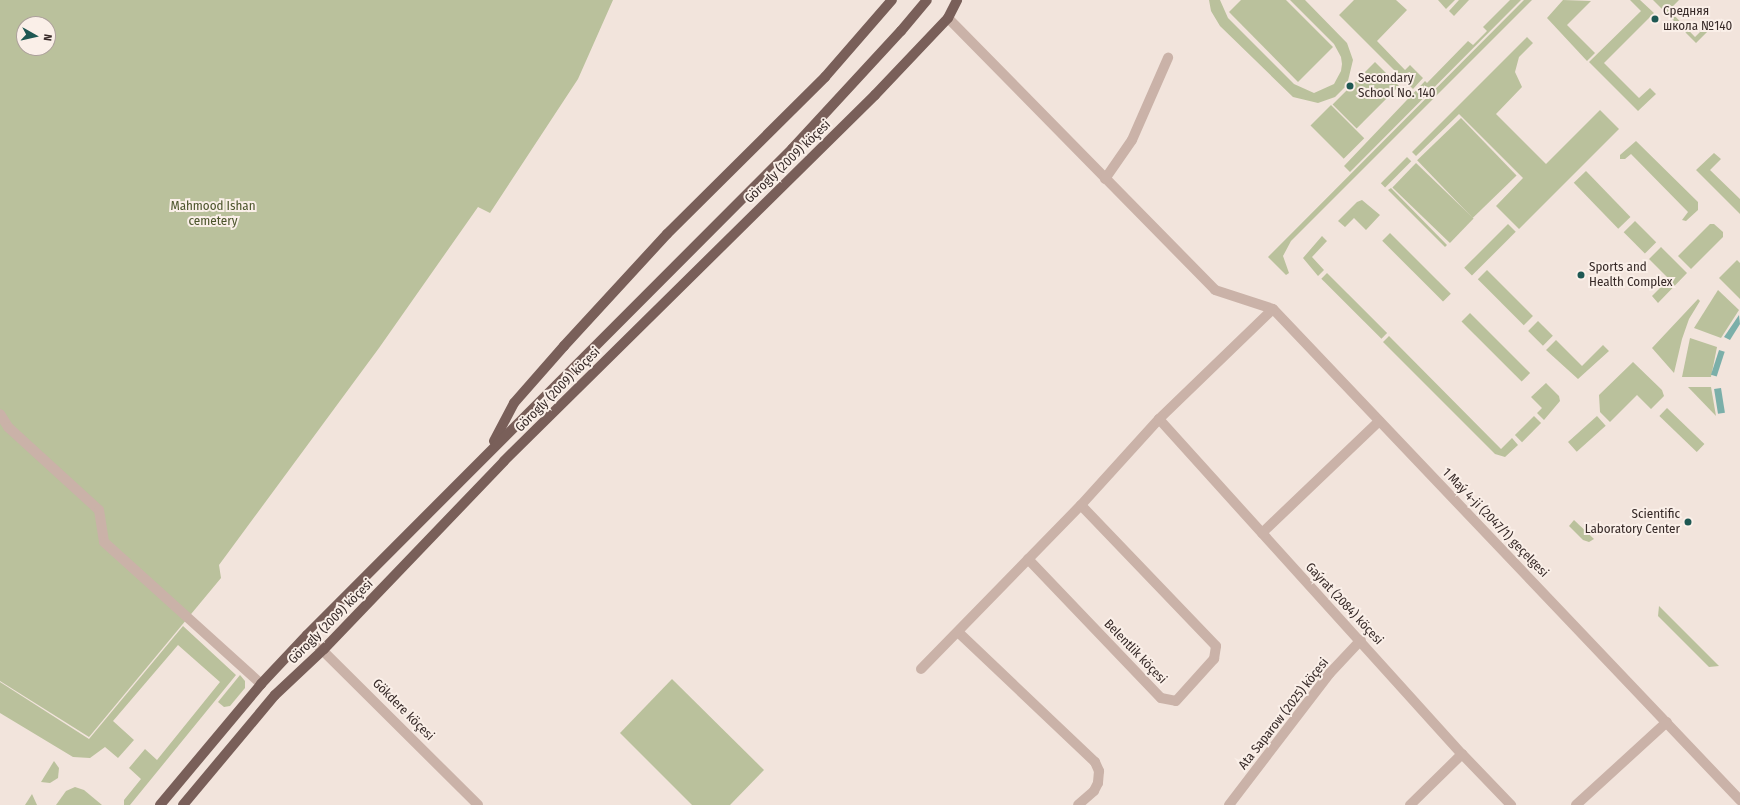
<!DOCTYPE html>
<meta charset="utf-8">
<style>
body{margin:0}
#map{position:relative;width:1740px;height:805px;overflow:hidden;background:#f2e4dc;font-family:"Fira Sans Condensed",sans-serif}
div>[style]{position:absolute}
.green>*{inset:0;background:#bac19c;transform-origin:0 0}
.water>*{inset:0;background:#7bafa9;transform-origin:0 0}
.minor>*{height:10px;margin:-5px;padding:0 5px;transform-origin:5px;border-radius:5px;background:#cab2a8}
.major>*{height:10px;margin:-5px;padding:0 5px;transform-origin:5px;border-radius:5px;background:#795f59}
.dots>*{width:11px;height:11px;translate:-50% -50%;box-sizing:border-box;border:2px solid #faefe8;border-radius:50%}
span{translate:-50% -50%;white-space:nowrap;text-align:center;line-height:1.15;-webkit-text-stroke:4px #faefe8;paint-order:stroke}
.poi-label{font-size:13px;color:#372a28}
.left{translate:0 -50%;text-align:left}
.right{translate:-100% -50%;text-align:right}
.street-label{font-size:13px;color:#372a28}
.park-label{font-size:13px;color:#4c552c}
.north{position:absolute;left:16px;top:16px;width:40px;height:40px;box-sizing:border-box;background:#faefe8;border:1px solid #aca09b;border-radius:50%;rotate:98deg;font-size:11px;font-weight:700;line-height:16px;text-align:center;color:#372a28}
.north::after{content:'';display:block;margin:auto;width:14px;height:18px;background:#1e5853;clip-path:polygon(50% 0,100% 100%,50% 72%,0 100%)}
</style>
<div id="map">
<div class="green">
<i style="clip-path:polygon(evenodd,0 0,613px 0,578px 79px,490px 213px,478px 207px,379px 348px,219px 565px,221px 578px,89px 737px,0 681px,0 0,24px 24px,48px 24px,48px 48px,24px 48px,24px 24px)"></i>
<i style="clip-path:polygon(1209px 0,1220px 0,1228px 18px,1294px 84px,1314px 93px,1334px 84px,1341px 71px,1342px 64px,1341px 57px,1334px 44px,1290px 0,1305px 0,1347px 43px,1353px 60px,1347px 85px,1335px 97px,1318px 103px,1293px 97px,1220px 26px,1211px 11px)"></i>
<i style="clip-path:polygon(1241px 0,1286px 0,1333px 47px,1298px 82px,1229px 12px)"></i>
<i style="clip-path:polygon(1354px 0,1396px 0,1407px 10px,1377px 41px,1405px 70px,1410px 65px,1423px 78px,1413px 89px,1339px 15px)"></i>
<i style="clip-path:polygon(1438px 0,1455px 0,1446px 9px)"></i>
<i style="clip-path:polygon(1459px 0,1469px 0,1454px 16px,1449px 11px)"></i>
<i style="clip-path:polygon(1510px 0,1521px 0,1350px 172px,1344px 166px,1425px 81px,1427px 83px,1468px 41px,1473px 45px,1487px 31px,1483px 27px)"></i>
<i style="clip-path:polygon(1524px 0,1532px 0,1291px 241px,1283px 256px,1289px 273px,1286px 275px,1268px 257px)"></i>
<i style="clip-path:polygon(1563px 0,1591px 1px,1567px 25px,1595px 53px,1587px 61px,1547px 18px)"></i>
<i style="clip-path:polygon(1630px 0,1640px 0,1654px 13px,1604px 63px,1639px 98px,1650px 88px,1656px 94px,1638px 111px,1589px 62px,1641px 11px)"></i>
<i style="clip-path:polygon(1653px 0,1679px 0,1669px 10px,1695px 37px,1708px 24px,1711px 28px,1696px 43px)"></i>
<i style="clip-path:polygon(1527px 37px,1533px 43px,1519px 57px,1515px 72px,1522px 87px,1496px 114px,1546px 164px,1600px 110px,1619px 129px,1519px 229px,1496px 206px,1523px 178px,1459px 114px,1416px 156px,1412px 152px)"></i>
<i style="left:1375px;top:62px;width:34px;height:60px;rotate:45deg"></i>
<i style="left:1331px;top:105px;width:47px;height:29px;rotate:45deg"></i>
<i style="left:1461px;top:118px;width:80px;height:61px;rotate:46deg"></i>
<i style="clip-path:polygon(1636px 141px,1698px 202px,1698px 210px,1686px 221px,1682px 220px,1688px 212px,1631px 154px,1625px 159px,1620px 159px,1620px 155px)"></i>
<i style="clip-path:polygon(1714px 153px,1721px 159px,1710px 170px,1740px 199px,1740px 214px,1696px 170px)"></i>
<i style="left:1407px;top:157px;width:6px;height:37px;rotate:45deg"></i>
<i style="left:1416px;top:163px;width:80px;height:34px;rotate:44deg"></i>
<i style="left:1586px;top:171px;width:64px;height:17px;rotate:46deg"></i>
<i style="clip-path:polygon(1391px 188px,1447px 245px,1445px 247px,1388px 190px)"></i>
<i style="clip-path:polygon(1362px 200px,1380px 215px,1366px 230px,1354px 218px,1345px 227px,1338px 221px,1357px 202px)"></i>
<i style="left:1635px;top:221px;width:30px;height:16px;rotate:45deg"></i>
<i style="left:1508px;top:224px;width:11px;height:62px;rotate:45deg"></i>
<i style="clip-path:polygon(1710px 224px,1714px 224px,1723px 232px,1723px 237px,1691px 269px,1678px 256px)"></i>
<i style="left:1390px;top:233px;width:86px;height:11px;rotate:45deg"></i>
<i style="clip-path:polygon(1322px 236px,1327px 241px,1312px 257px,1324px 270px,1318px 276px,1303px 258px)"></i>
<i style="clip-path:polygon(1661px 247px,1687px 273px,1658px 303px,1652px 296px,1669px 279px,1649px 259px)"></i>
<i style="clip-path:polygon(1737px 260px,1740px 263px,1740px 299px,1719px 278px)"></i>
<i style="left:1487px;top:270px;width:65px;height:13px;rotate:45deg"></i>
<i style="left:1327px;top:273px;width:85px;height:8px;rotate:45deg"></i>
<i style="clip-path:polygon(1718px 290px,1739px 310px,1721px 338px,1694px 328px)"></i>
<i style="clip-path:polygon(1698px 299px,1700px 301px,1689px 319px,1682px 339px,1674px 373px,1652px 348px)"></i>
<i style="left:1470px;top:313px;width:85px;height:12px;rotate:45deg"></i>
<i style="left:1538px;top:321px;width:21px;height:14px;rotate:45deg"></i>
<i style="clip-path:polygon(1389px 336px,1501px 449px,1512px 438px,1518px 445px,1505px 457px,1495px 454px,1383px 342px)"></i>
<i style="clip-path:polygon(1690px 338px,1717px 347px,1711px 377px,1682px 377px)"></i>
<i style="clip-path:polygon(1556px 340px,1582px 366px,1603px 345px,1609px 351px,1578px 379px,1546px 350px)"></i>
<i style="clip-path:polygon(1633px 362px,1662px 390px,1664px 396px,1651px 409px,1637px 395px,1610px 422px,1600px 412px,1599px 395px)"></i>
<i style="clip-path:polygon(1546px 383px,1559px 396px,1560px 401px,1544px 420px,1537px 413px,1542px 408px,1531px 397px)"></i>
<i style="clip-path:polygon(1688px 387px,1711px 387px,1716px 416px)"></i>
<i style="left:1667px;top:408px;width:52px;height:11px;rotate:44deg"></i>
<i style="left:1534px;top:416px;width:10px;height:27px;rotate:45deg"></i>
<i style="left:1597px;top:416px;width:13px;height:39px;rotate:48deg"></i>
<i style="clip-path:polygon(1574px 520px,1594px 539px,1589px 542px,1583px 540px,1569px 526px)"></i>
<i style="clip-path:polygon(1659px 606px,1719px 666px,1709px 667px,1658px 616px)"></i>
<i style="clip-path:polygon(183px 626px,236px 675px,130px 805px,124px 805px,124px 800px,141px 779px,129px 768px,145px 749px,157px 760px,220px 682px,178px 645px,113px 721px,134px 740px,118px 758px,105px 747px,90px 758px,73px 757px,0 713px,0 682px,89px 739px)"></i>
<i style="clip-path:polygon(240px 675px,245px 681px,245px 688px,230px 706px,224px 707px,218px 702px)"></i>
<i style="clip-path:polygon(672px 679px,764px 770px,730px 805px,692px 805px,620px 733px)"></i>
<i style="clip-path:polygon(54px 761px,59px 768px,58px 778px,50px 783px,41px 782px)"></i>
<i style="clip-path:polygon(75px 787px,84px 790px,102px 805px,56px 805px,66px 791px)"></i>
<i style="clip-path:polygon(32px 794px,37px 805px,25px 805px)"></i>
</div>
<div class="water">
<i style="clip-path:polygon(1739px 315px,1740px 324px,1730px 340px,1724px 337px)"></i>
<i style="left:1719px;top:350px;width:6px;height:26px;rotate:18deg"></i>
<i style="left:1721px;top:388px;width:25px;height:7px;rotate:81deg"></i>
</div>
<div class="minor">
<i style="left:948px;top:18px;width:381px;rotate:45.5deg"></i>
<i style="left:1215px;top:290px;width:61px;rotate:18.1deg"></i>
<i style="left:1273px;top:309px;width:678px;rotate:46.44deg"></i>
<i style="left:1105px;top:179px;width:47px;rotate:-55.3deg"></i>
<i style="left:1132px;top:140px;width:90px;rotate:-66.3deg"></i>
<i style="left:0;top:414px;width:15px;rotate:58deg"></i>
<i style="left:8px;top:427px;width:123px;rotate:42.4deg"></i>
<i style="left:99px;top:510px;width:32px;rotate:81deg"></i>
<i style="left:104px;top:542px;width:212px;rotate:42.1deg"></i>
<i style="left:1159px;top:419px;width:452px;rotate:47.9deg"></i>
<i style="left:1462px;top:754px;width:71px;rotate:46.1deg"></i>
<i style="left:1262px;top:533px;width:162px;rotate:-43.7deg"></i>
<i style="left:1028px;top:559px;width:192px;rotate:46.3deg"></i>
<i style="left:1161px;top:698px;width:15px;rotate:11deg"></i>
<i style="left:1176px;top:701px;width:57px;rotate:-47.9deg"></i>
<i style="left:1214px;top:659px;width:13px;rotate:-81deg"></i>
<i style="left:1216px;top:646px;width:195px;rotate:-133.8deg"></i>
<i style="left:958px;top:632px;width:189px;rotate:43.5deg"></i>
<i style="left:1095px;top:762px;width:10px;rotate:66deg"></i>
<i style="left:1099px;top:771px;width:12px;rotate:95deg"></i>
<i style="left:1098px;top:783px;width:9px;rotate:117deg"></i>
<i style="left:1094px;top:791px;width:21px;rotate:139deg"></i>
<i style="left:307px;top:635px;width:241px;rotate:44.8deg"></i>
<i style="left:921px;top:669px;width:229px;rotate:-45.7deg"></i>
<i style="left:1081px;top:505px;width:116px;rotate:-47.8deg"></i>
<i style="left:1159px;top:419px;width:158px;rotate:-44deg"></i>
<i style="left:1229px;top:805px;width:166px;rotate:-52.6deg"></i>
<i style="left:1330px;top:673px;width:45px;rotate:-46.8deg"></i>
<i style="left:1410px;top:805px;width:73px;rotate:-44.4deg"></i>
<i style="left:1576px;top:805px;width:123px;rotate:-42.4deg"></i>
</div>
<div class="major">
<i style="left:494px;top:441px;width:43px;rotate:-62.2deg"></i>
<i style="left:514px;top:403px;width:76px;rotate:-48.7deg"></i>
<i style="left:564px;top:346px;width:152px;rotate:-47.4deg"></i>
<i style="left:667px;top:234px;width:223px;rotate:-44.8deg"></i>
<i style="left:825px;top:77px;width:102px;rotate:-49deg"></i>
<i style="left:160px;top:805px;width:158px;rotate:-50.1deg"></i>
<i style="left:261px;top:684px;width:67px;rotate:-46.8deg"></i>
<i style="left:307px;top:635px;width:687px;rotate:-45.06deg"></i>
<i style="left:792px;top:149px;width:161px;rotate:-47.3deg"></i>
<i style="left:901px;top:31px;width:40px;rotate:-50deg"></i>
<i style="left:183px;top:805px;width:143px;rotate:-50.1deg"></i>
<i style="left:275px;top:695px;width:67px;rotate:-43.2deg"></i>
<i style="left:324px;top:649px;width:260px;rotate:-46.2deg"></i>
<i style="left:504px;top:461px;width:521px;rotate:-44.61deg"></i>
<i style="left:875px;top:95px;width:106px;rotate:-46.5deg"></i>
<i style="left:948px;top:18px;width:20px;rotate:-63deg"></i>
</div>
<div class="dots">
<i style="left:1655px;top:19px;background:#1e5853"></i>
<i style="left:1350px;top:86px;background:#1e5853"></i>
<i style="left:1581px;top:275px;background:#1e5853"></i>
<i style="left:1688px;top:522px;background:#1e5853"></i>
</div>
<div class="poi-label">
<span class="left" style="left:1663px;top:19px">Средняя<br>школа №140</span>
<span class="left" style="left:1358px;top:86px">Secondary<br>School No. 140</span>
<span class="left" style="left:1589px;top:275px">Sports and<br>Health Complex</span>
<span class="right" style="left:1680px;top:522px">Scientific<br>Laboratory Center</span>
</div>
<div class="street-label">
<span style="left:788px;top:162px;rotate:-44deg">Görogly (2009) köçesi</span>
<span style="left:558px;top:390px;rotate:-45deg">Görogly (2009) köçesi</span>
<span style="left:1495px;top:523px;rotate:46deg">1 Maý 4-ji (2047/1) geçelgesi</span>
<span style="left:1344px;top:604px;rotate:47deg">Gaýrat (2084) köçesi</span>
<span style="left:331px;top:622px;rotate:-45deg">Görogly (2009) köçesi</span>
<span style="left:1135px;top:652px;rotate:46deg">Belentlik köçesi</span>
<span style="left:403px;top:710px;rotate:45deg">Gökdere köçesi</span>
<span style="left:1284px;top:714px;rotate:-52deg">Ata Saparow (2025) köçesi</span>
</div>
<div class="park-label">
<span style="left:213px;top:214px">Mahmood Ishan<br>cemetery</span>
</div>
<div class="north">N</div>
</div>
